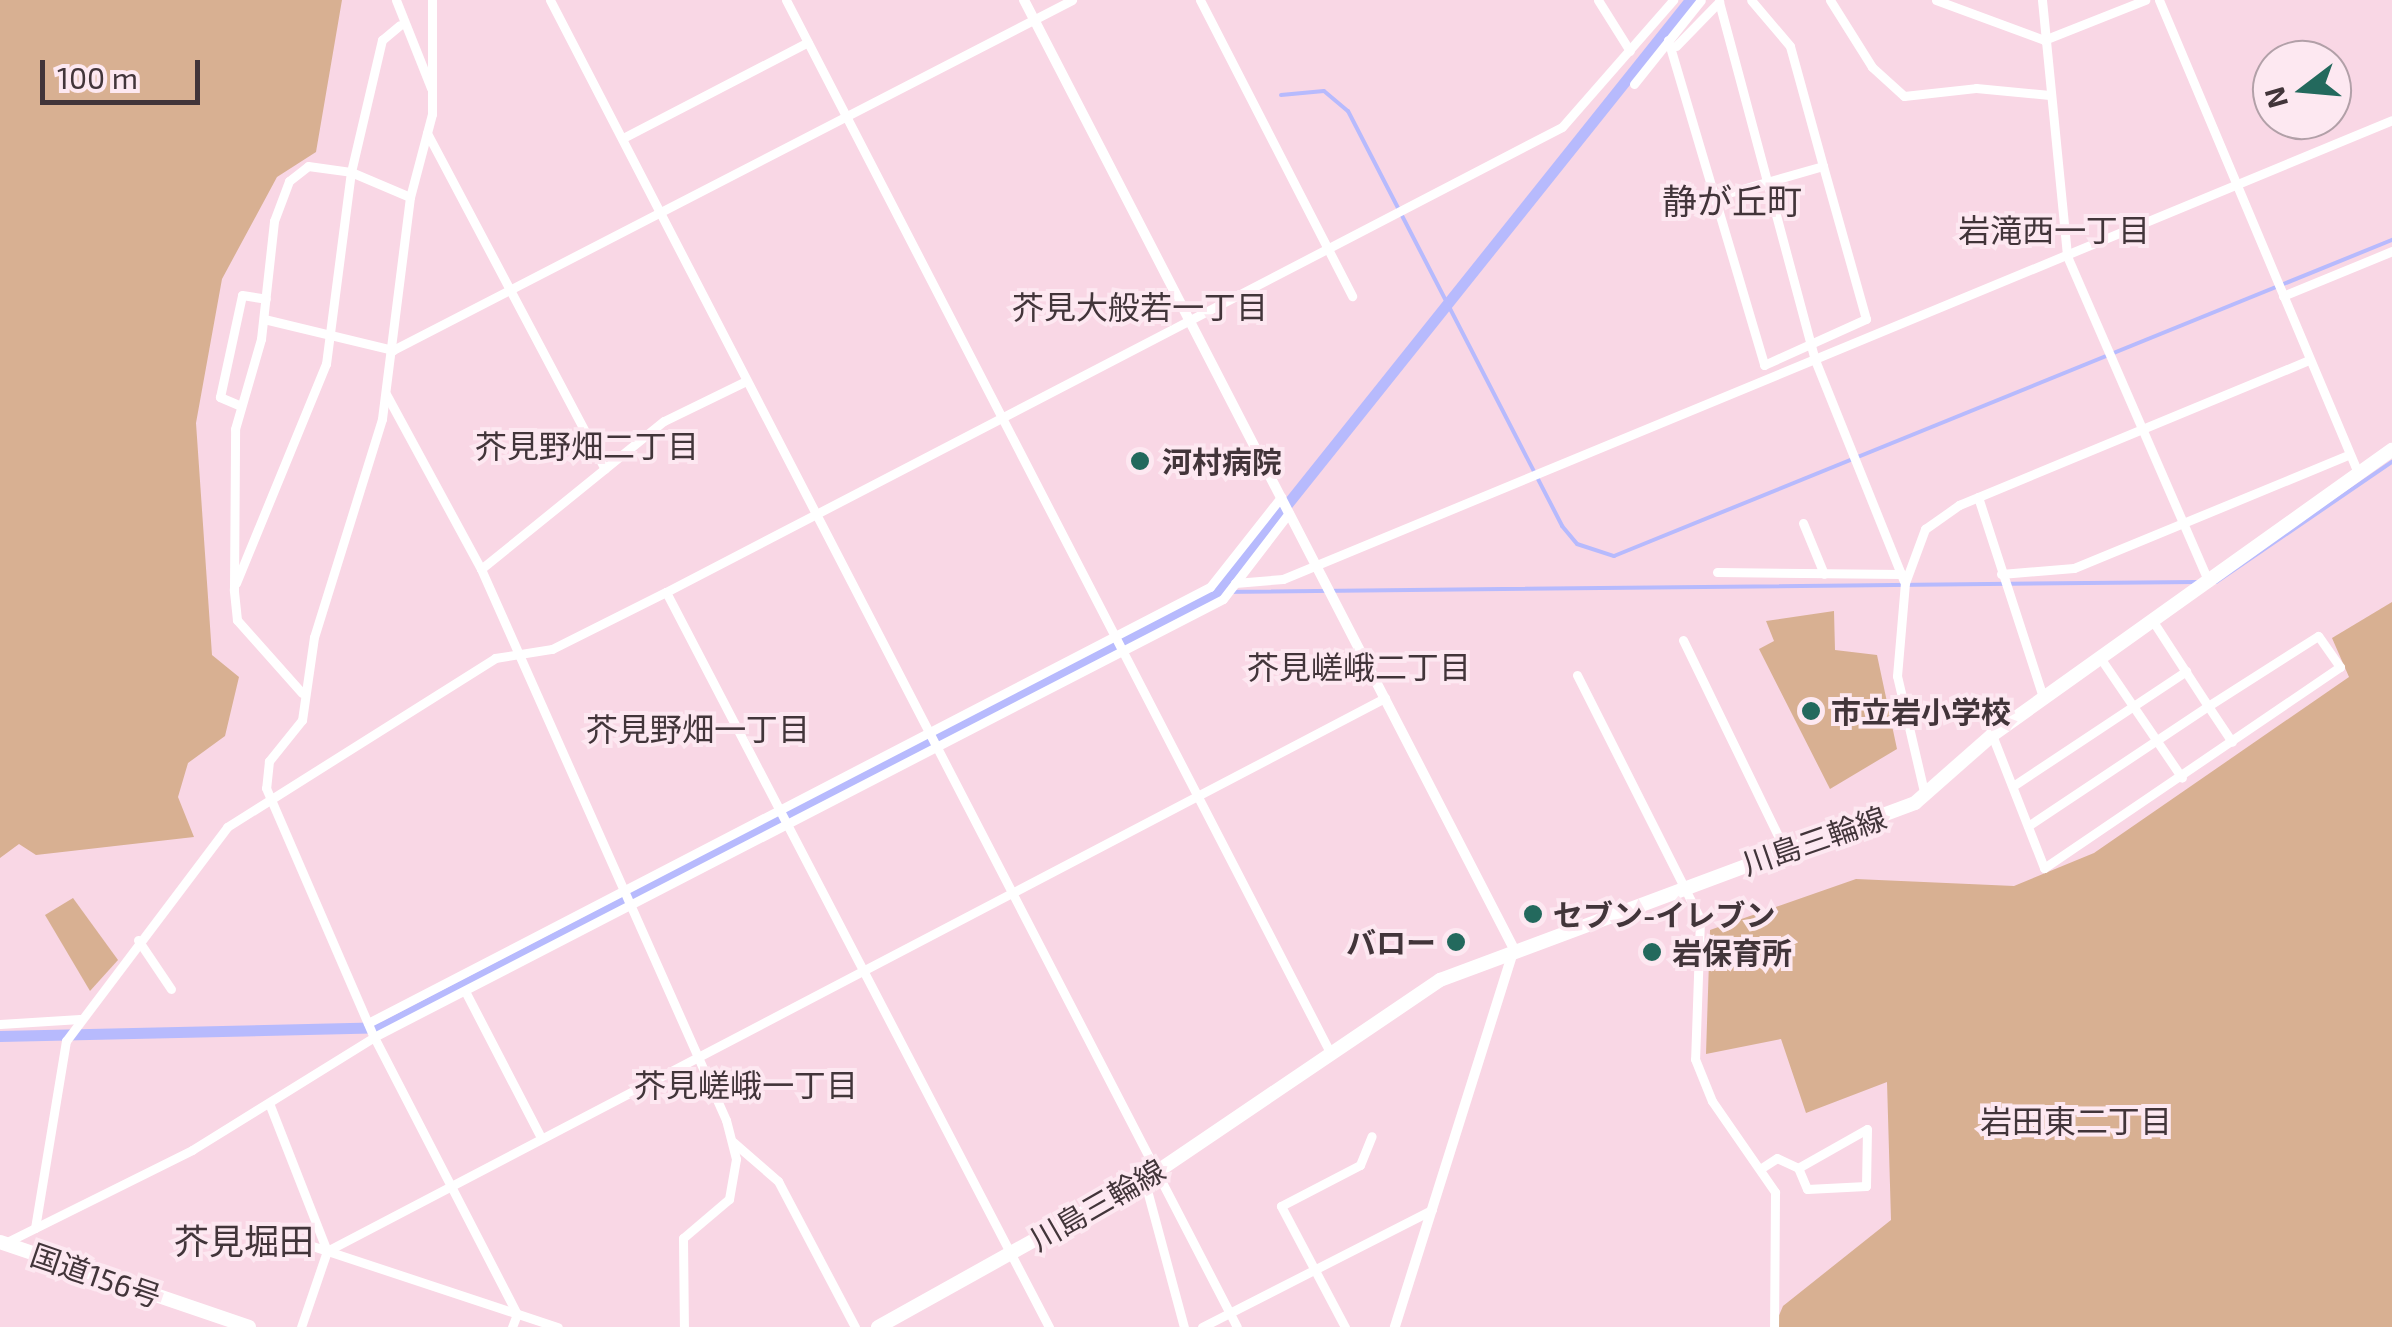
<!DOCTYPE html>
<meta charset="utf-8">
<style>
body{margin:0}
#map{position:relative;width:2392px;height:1327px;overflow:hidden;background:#f9d7e5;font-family:"Exo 2","Noto Sans JP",sans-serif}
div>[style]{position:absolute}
.green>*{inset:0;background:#d8b092}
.stream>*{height:4px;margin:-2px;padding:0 2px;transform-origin:2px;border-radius:2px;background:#b7bafd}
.canal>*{height:11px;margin:-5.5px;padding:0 5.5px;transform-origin:5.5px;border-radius:5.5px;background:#b7bafd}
.minor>*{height:9px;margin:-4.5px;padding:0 4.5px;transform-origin:4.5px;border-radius:4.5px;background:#fff}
.tertiary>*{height:10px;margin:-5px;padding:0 5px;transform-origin:5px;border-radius:5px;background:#fff}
.primary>*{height:14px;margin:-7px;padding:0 7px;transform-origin:7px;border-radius:7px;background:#fff}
.trunk>*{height:14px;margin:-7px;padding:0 7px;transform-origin:7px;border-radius:7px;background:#fff}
.dots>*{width:28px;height:28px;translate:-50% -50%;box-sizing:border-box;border:5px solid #fde8f1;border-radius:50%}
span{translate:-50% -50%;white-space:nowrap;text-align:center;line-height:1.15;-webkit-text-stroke:8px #fde8f1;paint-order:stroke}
.poi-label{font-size:30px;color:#42353a;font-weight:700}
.left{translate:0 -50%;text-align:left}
.right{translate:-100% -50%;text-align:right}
.street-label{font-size:30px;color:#42353a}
.neighbourhood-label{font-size:32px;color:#42353a}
.quarter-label{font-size:35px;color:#42353a}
.north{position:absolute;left:2252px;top:40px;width:100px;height:100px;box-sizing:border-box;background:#fde8f1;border:2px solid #b2a0a8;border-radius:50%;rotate:254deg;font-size:28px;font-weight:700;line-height:40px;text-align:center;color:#42353a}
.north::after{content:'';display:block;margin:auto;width:35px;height:45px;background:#23695d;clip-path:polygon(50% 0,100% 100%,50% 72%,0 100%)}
.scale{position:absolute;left:40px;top:60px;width:160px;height:45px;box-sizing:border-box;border:5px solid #42353a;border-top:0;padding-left:12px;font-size:30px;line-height:35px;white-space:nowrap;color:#42353a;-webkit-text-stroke:8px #fde8f1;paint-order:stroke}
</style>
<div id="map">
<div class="green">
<i style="clip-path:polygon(0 0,342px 0,316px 152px,277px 177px,222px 279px,196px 423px,212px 655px,239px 677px,225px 736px,188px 763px,178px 797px,194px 837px,36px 855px,19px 844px,0 858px)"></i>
<i style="clip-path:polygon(2392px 602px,2392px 1327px,1774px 1327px,1783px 1306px,1891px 1220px,1887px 1082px,1806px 1113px,1781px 1039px,1706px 1054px,1710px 930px,1856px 879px,2014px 886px,2094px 853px,2349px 677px,2332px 638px)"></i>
<i style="clip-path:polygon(1834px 611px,1835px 650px,1877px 655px,1897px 749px,1830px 789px,1759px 649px,1774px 641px,1766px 621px)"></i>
<i style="clip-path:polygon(73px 898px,118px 960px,90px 991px,45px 915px)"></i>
</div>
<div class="stream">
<i style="left:1281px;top:95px;width:43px;rotate:-5.3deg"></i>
<i style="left:1324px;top:91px;width:31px;rotate:40deg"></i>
<i style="left:1348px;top:111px;width:467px;rotate:62.7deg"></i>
<i style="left:1562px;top:526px;width:23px;rotate:50deg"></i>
<i style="left:1577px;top:544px;width:39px;rotate:18deg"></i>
<i style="left:1614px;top:556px;width:840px;rotate:-22.11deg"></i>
<i style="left:2216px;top:582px;width:213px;rotate:-34.3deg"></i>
<i style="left:1217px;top:592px;width:979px;rotate:-0.59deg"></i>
</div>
<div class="canal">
<i style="left:0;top:1036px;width:382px;rotate:-1.3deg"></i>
<i style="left:382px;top:1027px;width:942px;rotate:-27.52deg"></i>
<i style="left:1217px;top:592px;width:758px;rotate:-51.38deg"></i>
</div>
<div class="minor">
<i style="left:396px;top:0;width:95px;rotate:68.3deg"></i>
<i style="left:432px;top:0;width:114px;rotate:90deg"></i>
<i style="left:432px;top:114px;width:86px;rotate:104.8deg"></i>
<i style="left:410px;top:197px;width:224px;rotate:97.2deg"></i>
<i style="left:382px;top:419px;width:228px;rotate:107.3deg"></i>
<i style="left:314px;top:637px;width:84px;rotate:98.2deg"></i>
<i style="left:302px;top:720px;width:53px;rotate:128.8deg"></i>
<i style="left:269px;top:761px;width:27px;rotate:96deg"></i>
<i style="left:266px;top:788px;width:271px;rotate:66.6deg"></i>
<i style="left:374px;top:1037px;width:312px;rotate:62.7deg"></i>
<i style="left:517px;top:1314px;width:14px;rotate:111deg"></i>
<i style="left:550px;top:0;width:1494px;rotate:62.63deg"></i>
<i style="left:786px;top:0;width:1184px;rotate:62.66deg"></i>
<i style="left:1200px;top:0;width:333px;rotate:62.8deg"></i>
<i style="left:1598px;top:0;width:60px;rotate:57.9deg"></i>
<i style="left:1830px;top:0;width:79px;rotate:57.9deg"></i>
<i style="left:1872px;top:67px;width:43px;rotate:42.2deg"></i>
<i style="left:1904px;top:96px;width:72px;rotate:-6.3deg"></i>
<i style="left:1976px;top:88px;width:74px;rotate:5.4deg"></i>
<i style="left:1936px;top:0;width:115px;rotate:20.3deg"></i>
<i style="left:2044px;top:40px;width:109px;rotate:-21.6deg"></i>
<i style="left:2042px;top:0;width:257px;rotate:84.4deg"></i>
<i style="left:2067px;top:256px;width:356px;rotate:66.5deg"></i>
<i style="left:2159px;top:0;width:515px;rotate:67.17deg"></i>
<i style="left:1668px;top:40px;width:339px;rotate:73.5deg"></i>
<i style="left:1764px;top:365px;width:112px;rotate:-24.3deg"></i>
<i style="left:1866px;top:319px;width:159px;rotate:-105.7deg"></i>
<i style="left:1676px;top:46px;width:62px;rotate:-45.7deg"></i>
<i style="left:1719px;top:2px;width:371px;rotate:75deg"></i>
<i style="left:1815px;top:360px;width:238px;rotate:68.1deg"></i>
<i style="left:1634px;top:84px;width:107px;rotate:-51.4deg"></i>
<i style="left:427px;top:133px;width:380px;rotate:62.1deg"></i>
<i style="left:623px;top:138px;width:208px;rotate:-27.4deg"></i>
<i style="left:1672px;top:209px;width:157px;rotate:-15.9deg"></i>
<i style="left:1823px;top:166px;width:124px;rotate:-105.4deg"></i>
<i style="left:1790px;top:46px;width:60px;rotate:-130.3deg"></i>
<i style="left:2283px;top:296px;width:118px;rotate:-22.4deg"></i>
<i style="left:264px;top:319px;width:133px;rotate:13.5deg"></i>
<i style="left:393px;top:350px;width:764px;rotate:-27.27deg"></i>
<i style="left:386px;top:394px;width:199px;rotate:61.5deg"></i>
<i style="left:481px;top:569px;width:603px;rotate:66.03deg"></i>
<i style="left:726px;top:1120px;width:40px;rotate:75.6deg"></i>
<i style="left:736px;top:1159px;width:41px;rotate:99.9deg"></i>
<i style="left:729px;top:1199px;width:60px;rotate:139.7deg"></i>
<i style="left:683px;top:1238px;width:89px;rotate:89.4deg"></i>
<i style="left:241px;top:406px;width:23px;rotate:-157deg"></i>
<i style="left:220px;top:397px;width:104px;rotate:-77.8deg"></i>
<i style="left:242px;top:295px;width:24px;rotate:9deg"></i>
<i style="left:1978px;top:497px;width:213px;rotate:72deg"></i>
<i style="left:1803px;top:523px;width:55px;rotate:67.6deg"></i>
<i style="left:481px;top:569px;width:235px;rotate:-39deg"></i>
<i style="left:664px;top:421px;width:91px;rotate:-26deg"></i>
<i style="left:1717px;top:572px;width:185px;rotate:0.6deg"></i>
<i style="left:2001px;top:574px;width:73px;rotate:-4.7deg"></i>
<i style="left:2074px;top:568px;width:296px;rotate:-22.4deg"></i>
<i style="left:236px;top:583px;width:237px;rotate:-67.7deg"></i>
<i style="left:326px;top:364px;width:194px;rotate:-82.6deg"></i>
<i style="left:351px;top:172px;width:136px;rotate:-76.8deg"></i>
<i style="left:382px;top:40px;width:23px;rotate:-40deg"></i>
<i style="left:1235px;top:583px;width:48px;rotate:-4.8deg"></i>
<i style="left:1283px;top:579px;width:1200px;rotate:-22.48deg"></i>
<i style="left:666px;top:592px;width:829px;rotate:62.48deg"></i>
<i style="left:1683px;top:640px;width:233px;rotate:64.1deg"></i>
<i style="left:2103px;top:662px;width:140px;rotate:55.7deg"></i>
<i style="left:1577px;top:675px;width:273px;rotate:63.2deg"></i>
<i style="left:1700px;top:919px;width:140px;rotate:92deg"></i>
<i style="left:1695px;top:1059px;width:45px;rotate:68deg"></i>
<i style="left:1712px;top:1101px;width:111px;rotate:55.3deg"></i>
<i style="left:1775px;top:1192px;width:135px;rotate:90.4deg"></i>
<i style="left:302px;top:693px;width:98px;rotate:-131.7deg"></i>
<i style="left:237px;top:620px;width:31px;rotate:-96deg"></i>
<i style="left:234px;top:589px;width:160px;rotate:-89.6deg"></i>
<i style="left:235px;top:429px;width:94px;rotate:-73.9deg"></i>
<i style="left:261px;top:339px;width:119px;rotate:-83.7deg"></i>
<i style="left:274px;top:221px;width:43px;rotate:-69.4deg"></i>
<i style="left:289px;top:181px;width:24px;rotate:-38deg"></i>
<i style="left:308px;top:166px;width:43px;rotate:7.9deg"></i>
<i style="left:351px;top:172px;width:64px;rotate:23deg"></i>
<i style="left:1992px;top:735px;width:143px;rotate:68.6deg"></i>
<i style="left:2044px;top:868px;width:358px;rotate:-34.2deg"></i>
<i style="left:2340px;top:667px;width:38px;rotate:-125deg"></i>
<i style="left:2318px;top:636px;width:130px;rotate:147.5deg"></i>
<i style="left:2208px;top:706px;width:95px;rotate:-123deg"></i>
<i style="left:2013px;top:786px;width:208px;rotate:-33.6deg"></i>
<i style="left:1925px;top:796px;width:123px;rotate:-103.1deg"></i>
<i style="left:1897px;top:676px;width:93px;rotate:-85.1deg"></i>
<i style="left:1905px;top:583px;width:58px;rotate:-69.7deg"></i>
<i style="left:1925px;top:529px;width:42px;rotate:-35.2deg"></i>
<i style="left:1959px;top:505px;width:379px;rotate:-22.5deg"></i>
<i style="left:2028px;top:826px;width:216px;rotate:-33.7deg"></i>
<i style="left:2208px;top:706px;width:43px;rotate:56.3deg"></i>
<i style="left:138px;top:940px;width:59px;rotate:56deg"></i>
<i style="left:465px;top:991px;width:161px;rotate:62.6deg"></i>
<i style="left:368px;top:1023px;width:948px;rotate:-27.38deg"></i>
<i style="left:1210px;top:587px;width:115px;rotate:-51.7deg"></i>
<i style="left:0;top:1024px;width:80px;rotate:-3.6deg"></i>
<i style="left:269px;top:1103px;width:159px;rotate:68.6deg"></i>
<i style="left:327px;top:1251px;width:80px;rotate:108.9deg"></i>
<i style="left:733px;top:1142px;width:60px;rotate:40.9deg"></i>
<i style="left:778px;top:1181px;width:165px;rotate:62.2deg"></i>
<i style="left:1760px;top:1169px;width:20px;rotate:-33deg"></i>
<i style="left:1777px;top:1158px;width:23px;rotate:25deg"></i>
<i style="left:1798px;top:1168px;width:79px;rotate:-29.5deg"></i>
<i style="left:1867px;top:1129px;width:57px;rotate:91deg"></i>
<i style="left:1866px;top:1186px;width:59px;rotate:177.1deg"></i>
<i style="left:1807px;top:1189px;width:23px;rotate:-113deg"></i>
<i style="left:1144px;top:1179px;width:153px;rotate:74.9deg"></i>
<i style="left:255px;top:1227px;width:319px;rotate:18.3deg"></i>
<i style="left:35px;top:1228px;width:190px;rotate:-80.6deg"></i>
<i style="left:66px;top:1041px;width:268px;rotate:-53deg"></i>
<i style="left:227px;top:827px;width:317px;rotate:-32.2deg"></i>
<i style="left:495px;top:658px;width:58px;rotate:-9deg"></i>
<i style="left:552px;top:649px;width:127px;rotate:-26.6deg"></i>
<i style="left:666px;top:592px;width:1009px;rotate:-27.43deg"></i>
<i style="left:1562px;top:127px;width:169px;rotate:-48.8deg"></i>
<i style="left:5px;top:1243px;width:209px;rotate:-26.4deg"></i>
<i style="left:192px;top:1150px;width:214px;rotate:-31.8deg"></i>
<i style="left:374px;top:1037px;width:955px;rotate:-27.29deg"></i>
<i style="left:1223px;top:599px;width:108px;rotate:-52.5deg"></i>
<i style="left:327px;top:1251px;width:1194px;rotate:-27.6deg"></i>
<i style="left:1202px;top:1327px;width:258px;rotate:-27deg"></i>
<i style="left:1345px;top:1327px;width:137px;rotate:-117.9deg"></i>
<i style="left:1281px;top:1206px;width:89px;rotate:-27.4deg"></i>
<i style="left:1360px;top:1165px;width:31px;rotate:-68deg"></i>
</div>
<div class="tertiary">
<i style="left:1024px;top:0;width:1068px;rotate:62.69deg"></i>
<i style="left:1514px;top:949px;width:396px;rotate:107.5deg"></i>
</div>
<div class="primary">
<i style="left:878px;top:1327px;width:321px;rotate:-29.1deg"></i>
<i style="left:1158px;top:1171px;width:341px;rotate:-34.1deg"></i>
<i style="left:1440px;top:980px;width:507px;rotate:-20.44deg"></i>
<i style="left:1915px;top:803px;width:103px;rotate:-41.4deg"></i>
<i style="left:1992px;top:735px;width:491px;rotate:-35.5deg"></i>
</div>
<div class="trunk">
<i style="left:0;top:1242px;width:263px;rotate:18.8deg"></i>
</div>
<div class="dots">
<i style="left:1140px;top:461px;background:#23695d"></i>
<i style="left:1811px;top:711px;background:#23695d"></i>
<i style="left:1533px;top:914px;background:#23695d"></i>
<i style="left:1456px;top:942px;background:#23695d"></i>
<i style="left:1652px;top:952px;background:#23695d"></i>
</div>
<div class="poi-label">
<span class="left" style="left:1162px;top:461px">河村病院</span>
<span class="left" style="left:1831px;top:711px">市立岩小学校</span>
<span class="left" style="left:1553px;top:914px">セブン-イレブン</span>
<span class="right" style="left:1436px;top:942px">バロー</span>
<span class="left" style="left:1672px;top:952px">岩保育所</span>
</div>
<div class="street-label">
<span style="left:1814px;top:840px;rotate:-19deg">川島三輪線</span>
<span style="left:1097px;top:1204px;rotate:-30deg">川島三輪線</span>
<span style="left:96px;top:1275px;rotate:19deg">国道156号</span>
</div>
<div class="neighbourhood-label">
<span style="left:2054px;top:229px">岩滝西一丁目</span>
<span style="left:1140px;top:306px">芥見大般若一丁目</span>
<span style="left:587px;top:445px">芥見野畑二丁目</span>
<span style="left:1359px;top:666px">芥見嵯峨二丁目</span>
<span style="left:698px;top:728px">芥見野畑一丁目</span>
<span style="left:746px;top:1084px">芥見嵯峨一丁目</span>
<span style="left:2076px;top:1120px">岩田東二丁目</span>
</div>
<div class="quarter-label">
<span style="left:1732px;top:200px">静が丘町</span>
<span style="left:244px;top:1240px">芥見堀田</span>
</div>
<div class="north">N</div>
<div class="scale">100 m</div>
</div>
